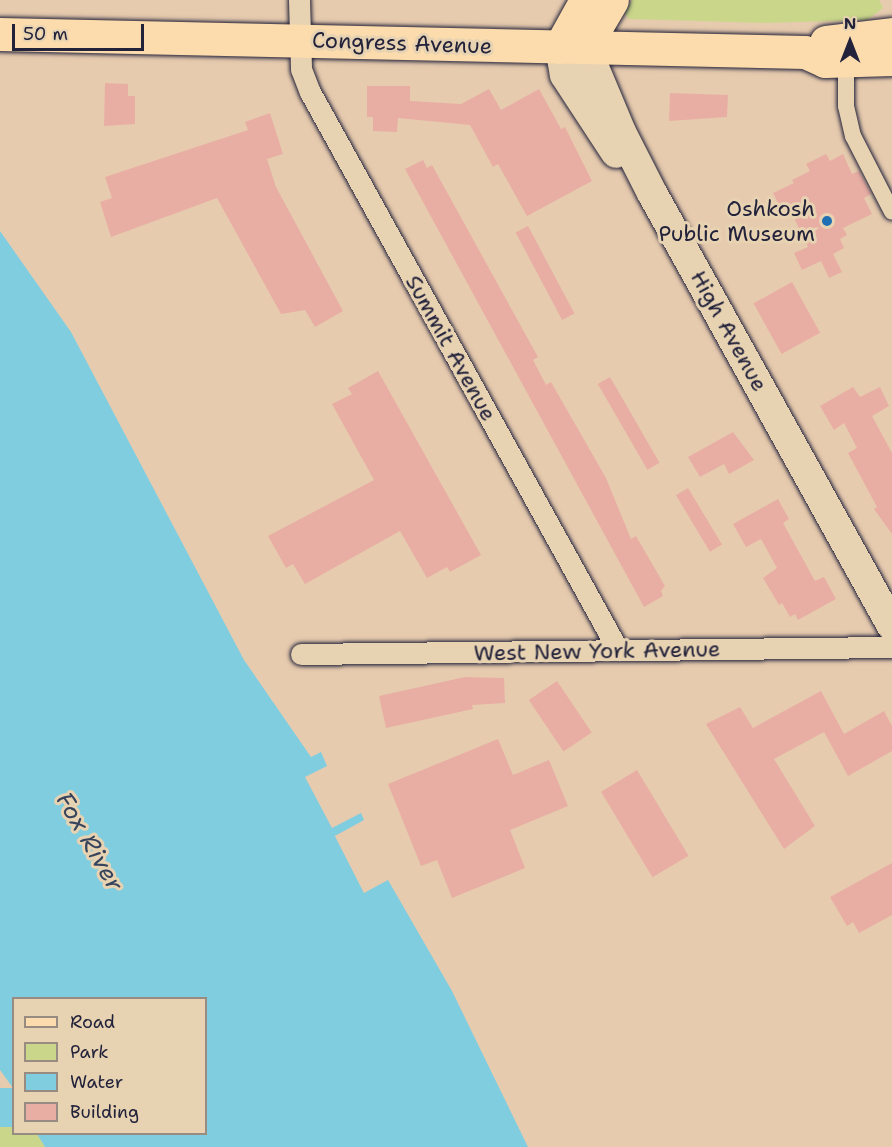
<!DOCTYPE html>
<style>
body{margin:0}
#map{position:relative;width:892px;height:1147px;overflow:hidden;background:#e7cbae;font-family:"Shantell Sans",sans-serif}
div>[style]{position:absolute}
.green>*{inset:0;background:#cad68a}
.water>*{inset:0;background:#81cde0;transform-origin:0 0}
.pier>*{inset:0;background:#e7cbae}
.building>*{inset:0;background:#e8aea4;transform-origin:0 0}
.roads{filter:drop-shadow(0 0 2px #22223b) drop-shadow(0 0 2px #22223b)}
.pedestrian>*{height:16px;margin:-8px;padding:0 8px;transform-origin:8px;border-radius:8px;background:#e7d2b1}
.minor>*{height:21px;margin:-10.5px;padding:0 10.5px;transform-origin:10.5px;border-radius:10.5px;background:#e7d2b1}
.secondary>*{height:30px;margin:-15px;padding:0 15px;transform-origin:15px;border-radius:15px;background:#e7d2b1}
.primary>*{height:33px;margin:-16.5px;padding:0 16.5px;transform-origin:16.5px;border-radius:16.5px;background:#fcdcac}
.dots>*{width:16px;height:16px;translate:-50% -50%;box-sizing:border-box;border:3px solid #e7d2b1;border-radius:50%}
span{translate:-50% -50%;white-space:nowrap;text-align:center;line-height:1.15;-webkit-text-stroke:6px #e7d2b1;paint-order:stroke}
.street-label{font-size:22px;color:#22223b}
.poi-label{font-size:22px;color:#22223b}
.right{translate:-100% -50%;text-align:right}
.water-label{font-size:24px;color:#35445c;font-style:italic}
.legend{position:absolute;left:12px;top:997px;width:195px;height:138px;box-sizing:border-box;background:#e7d2b1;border:2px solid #988c82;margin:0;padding:8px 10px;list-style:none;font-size:18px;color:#22223b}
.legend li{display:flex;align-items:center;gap:12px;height:30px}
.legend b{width:30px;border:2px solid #988c82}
.north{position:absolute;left:820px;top:12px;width:60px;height:60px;-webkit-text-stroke:4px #e7d2b1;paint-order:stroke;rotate:0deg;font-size:16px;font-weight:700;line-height:24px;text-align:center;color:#22223b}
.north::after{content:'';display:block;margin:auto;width:21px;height:27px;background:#22223b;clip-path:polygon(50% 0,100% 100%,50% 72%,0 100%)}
.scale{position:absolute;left:12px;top:24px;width:132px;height:27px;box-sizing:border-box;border:3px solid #22223b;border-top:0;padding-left:8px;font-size:18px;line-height:21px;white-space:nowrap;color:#22223b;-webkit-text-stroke:4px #e7d2b1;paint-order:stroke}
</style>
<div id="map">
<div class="green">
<i style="clip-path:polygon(632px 0,879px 0,883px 8px,867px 20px,765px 23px,629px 19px,624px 12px)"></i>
<i style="clip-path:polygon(0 1126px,13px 1127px,14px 1134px,37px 1134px,45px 1147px,0 1147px)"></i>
</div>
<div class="water">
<i style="clip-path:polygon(0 231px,71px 332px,244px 660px,311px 757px,321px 752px,327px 766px,305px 777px,332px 828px,361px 813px,364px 820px,335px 836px,364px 892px,388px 880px,452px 991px,528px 1147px,45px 1147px,37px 1134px,206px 1134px,206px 998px,14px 998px,13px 1088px,0 1070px)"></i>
<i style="left:13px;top:1088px;width:39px;height:14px;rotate:90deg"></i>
</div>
<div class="pier">
<i style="clip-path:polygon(357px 825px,339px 837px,365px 888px,384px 879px,386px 881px,364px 893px,335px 836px)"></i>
</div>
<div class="building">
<i style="clip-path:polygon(105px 83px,128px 84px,128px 96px,135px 96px,135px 124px,104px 126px)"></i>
<i style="clip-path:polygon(367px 86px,410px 86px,410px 101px,461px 104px,489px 89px,501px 110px,539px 89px,561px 129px,565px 127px,592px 181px,527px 216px,498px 164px,493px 167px,470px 125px,398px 118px,397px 132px,373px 131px,373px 117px,367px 117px)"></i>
<i style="clip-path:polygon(670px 93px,728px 95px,727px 117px,669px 121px)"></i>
<i style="clip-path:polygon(270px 113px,283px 154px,267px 159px,276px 187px,343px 311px,315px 327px,305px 310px,281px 314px,217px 198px,111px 237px,100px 202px,112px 198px,105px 177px,248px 130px,245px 122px)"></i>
<i style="clip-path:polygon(826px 154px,830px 161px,843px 154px,852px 174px,859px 171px,871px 194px,864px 198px,872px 214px,843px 228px,847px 235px,840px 239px,844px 248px,833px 254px,842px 272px,829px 278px,821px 261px,802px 270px,794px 253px,808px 247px,789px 207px,782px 211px,773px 193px,794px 183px,792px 180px,810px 171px,806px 164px)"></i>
<i style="clip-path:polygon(423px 160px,427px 168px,432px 165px,538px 357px,533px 360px,546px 385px,551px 382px,606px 478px,631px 539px,636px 536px,665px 586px,661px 591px,663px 596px,644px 607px,405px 169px)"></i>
<i style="left:528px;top:226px;width:99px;height:14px;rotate:62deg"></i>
<i style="left:792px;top:282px;width:58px;height:44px;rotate:61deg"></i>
<i style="clip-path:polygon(378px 371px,481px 555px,450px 572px,447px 567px,427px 578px,400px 531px,305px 584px,293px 564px,286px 568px,268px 536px,374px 480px,332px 404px,352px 394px,348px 388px)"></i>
<i style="left:610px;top:377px;width:99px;height:14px;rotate:60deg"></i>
<i style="clip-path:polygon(853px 387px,860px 397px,880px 387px,889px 406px,872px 416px,892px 453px,892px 534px,874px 509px,877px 507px,848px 453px,857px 448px,844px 423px,834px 430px,820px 406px)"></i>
<i style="clip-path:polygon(733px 432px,754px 460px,729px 474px,724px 464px,700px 477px,688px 457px)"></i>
<i style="left:688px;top:488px;width:66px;height:14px;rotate:59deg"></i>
<i style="clip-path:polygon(778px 499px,789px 519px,783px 523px,815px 581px,824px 577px,836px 599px,798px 620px,795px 614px,790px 617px,782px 603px,779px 605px,763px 578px,777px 568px,761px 539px,746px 547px,733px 524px)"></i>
<i style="clip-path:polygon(465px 677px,504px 678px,505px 703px,472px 705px,473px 709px,386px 728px,379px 696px)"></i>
<i style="left:557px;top:681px;width:62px;height:34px;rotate:56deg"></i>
<i style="clip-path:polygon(821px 691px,844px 734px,884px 711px,892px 726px,892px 751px,848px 776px,824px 732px,774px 759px,815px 826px,784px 849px,706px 724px,740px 707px,753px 728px)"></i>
<i style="clip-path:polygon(498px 739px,513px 775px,549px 760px,568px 806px,510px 830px,525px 868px,452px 898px,437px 860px,421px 866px,388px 784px)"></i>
<i style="left:637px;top:770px;width:100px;height:42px;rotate:59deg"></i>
<i style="clip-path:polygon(892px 863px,892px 915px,859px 933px,853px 922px,847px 926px,830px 897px)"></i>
</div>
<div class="roads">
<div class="pedestrian">
<i style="left:846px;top:75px;width:31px;rotate:90deg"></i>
<i style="left:846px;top:106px;width:31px;rotate:77deg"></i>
<i style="left:853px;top:136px;width:85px;rotate:62.8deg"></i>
</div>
<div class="minor">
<i style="left:299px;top:0;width:69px;rotate:88.3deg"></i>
<i style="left:301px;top:69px;width:25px;rotate:69deg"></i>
<i style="left:310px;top:92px;width:637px;rotate:61.1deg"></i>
<i style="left:301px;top:654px;width:591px;rotate:-0.68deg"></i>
</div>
<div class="secondary">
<i style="left:585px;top:46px;width:93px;rotate:67.3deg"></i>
<i style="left:621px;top:132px;width:68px;rotate:63.1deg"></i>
<i style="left:652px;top:193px;width:495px;rotate:61deg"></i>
<i style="left:560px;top:47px;width:28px;rotate:80deg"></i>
<i style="left:565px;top:75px;width:93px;rotate:56.8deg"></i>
</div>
<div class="primary">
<i style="left:0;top:34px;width:805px;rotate:1.28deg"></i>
<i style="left:805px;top:52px;width:22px;rotate:24deg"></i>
<i style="left:825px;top:61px;width:67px;rotate:-1.7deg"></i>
<i style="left:826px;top:42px;width:66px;rotate:-6.9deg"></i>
<i style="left:585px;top:46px;width:53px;rotate:-59.6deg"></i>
<i style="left:560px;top:47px;width:54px;rotate:-61deg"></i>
</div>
</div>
<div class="dots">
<i style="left:827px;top:221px;background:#1f6fb2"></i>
</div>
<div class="street-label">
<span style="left:402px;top:43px;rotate:2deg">Congress Avenue</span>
<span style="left:729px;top:331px;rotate:61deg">High Avenue</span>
<span style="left:451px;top:348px;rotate:61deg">Summit Avenue</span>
<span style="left:597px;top:651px;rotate:-1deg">West New York Avenue</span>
</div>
<div class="poi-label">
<span class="right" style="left:815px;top:221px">Oshkosh<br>Public Museum</span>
</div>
<div class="water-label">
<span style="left:89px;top:842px;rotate:60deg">Fox River</span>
</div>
<ul class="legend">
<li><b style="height:8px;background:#fcdcac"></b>Road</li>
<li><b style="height:16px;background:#cad68a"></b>Park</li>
<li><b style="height:16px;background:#81cde0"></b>Water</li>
<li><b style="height:16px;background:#e8aea4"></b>Building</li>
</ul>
<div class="north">N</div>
<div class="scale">50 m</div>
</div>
